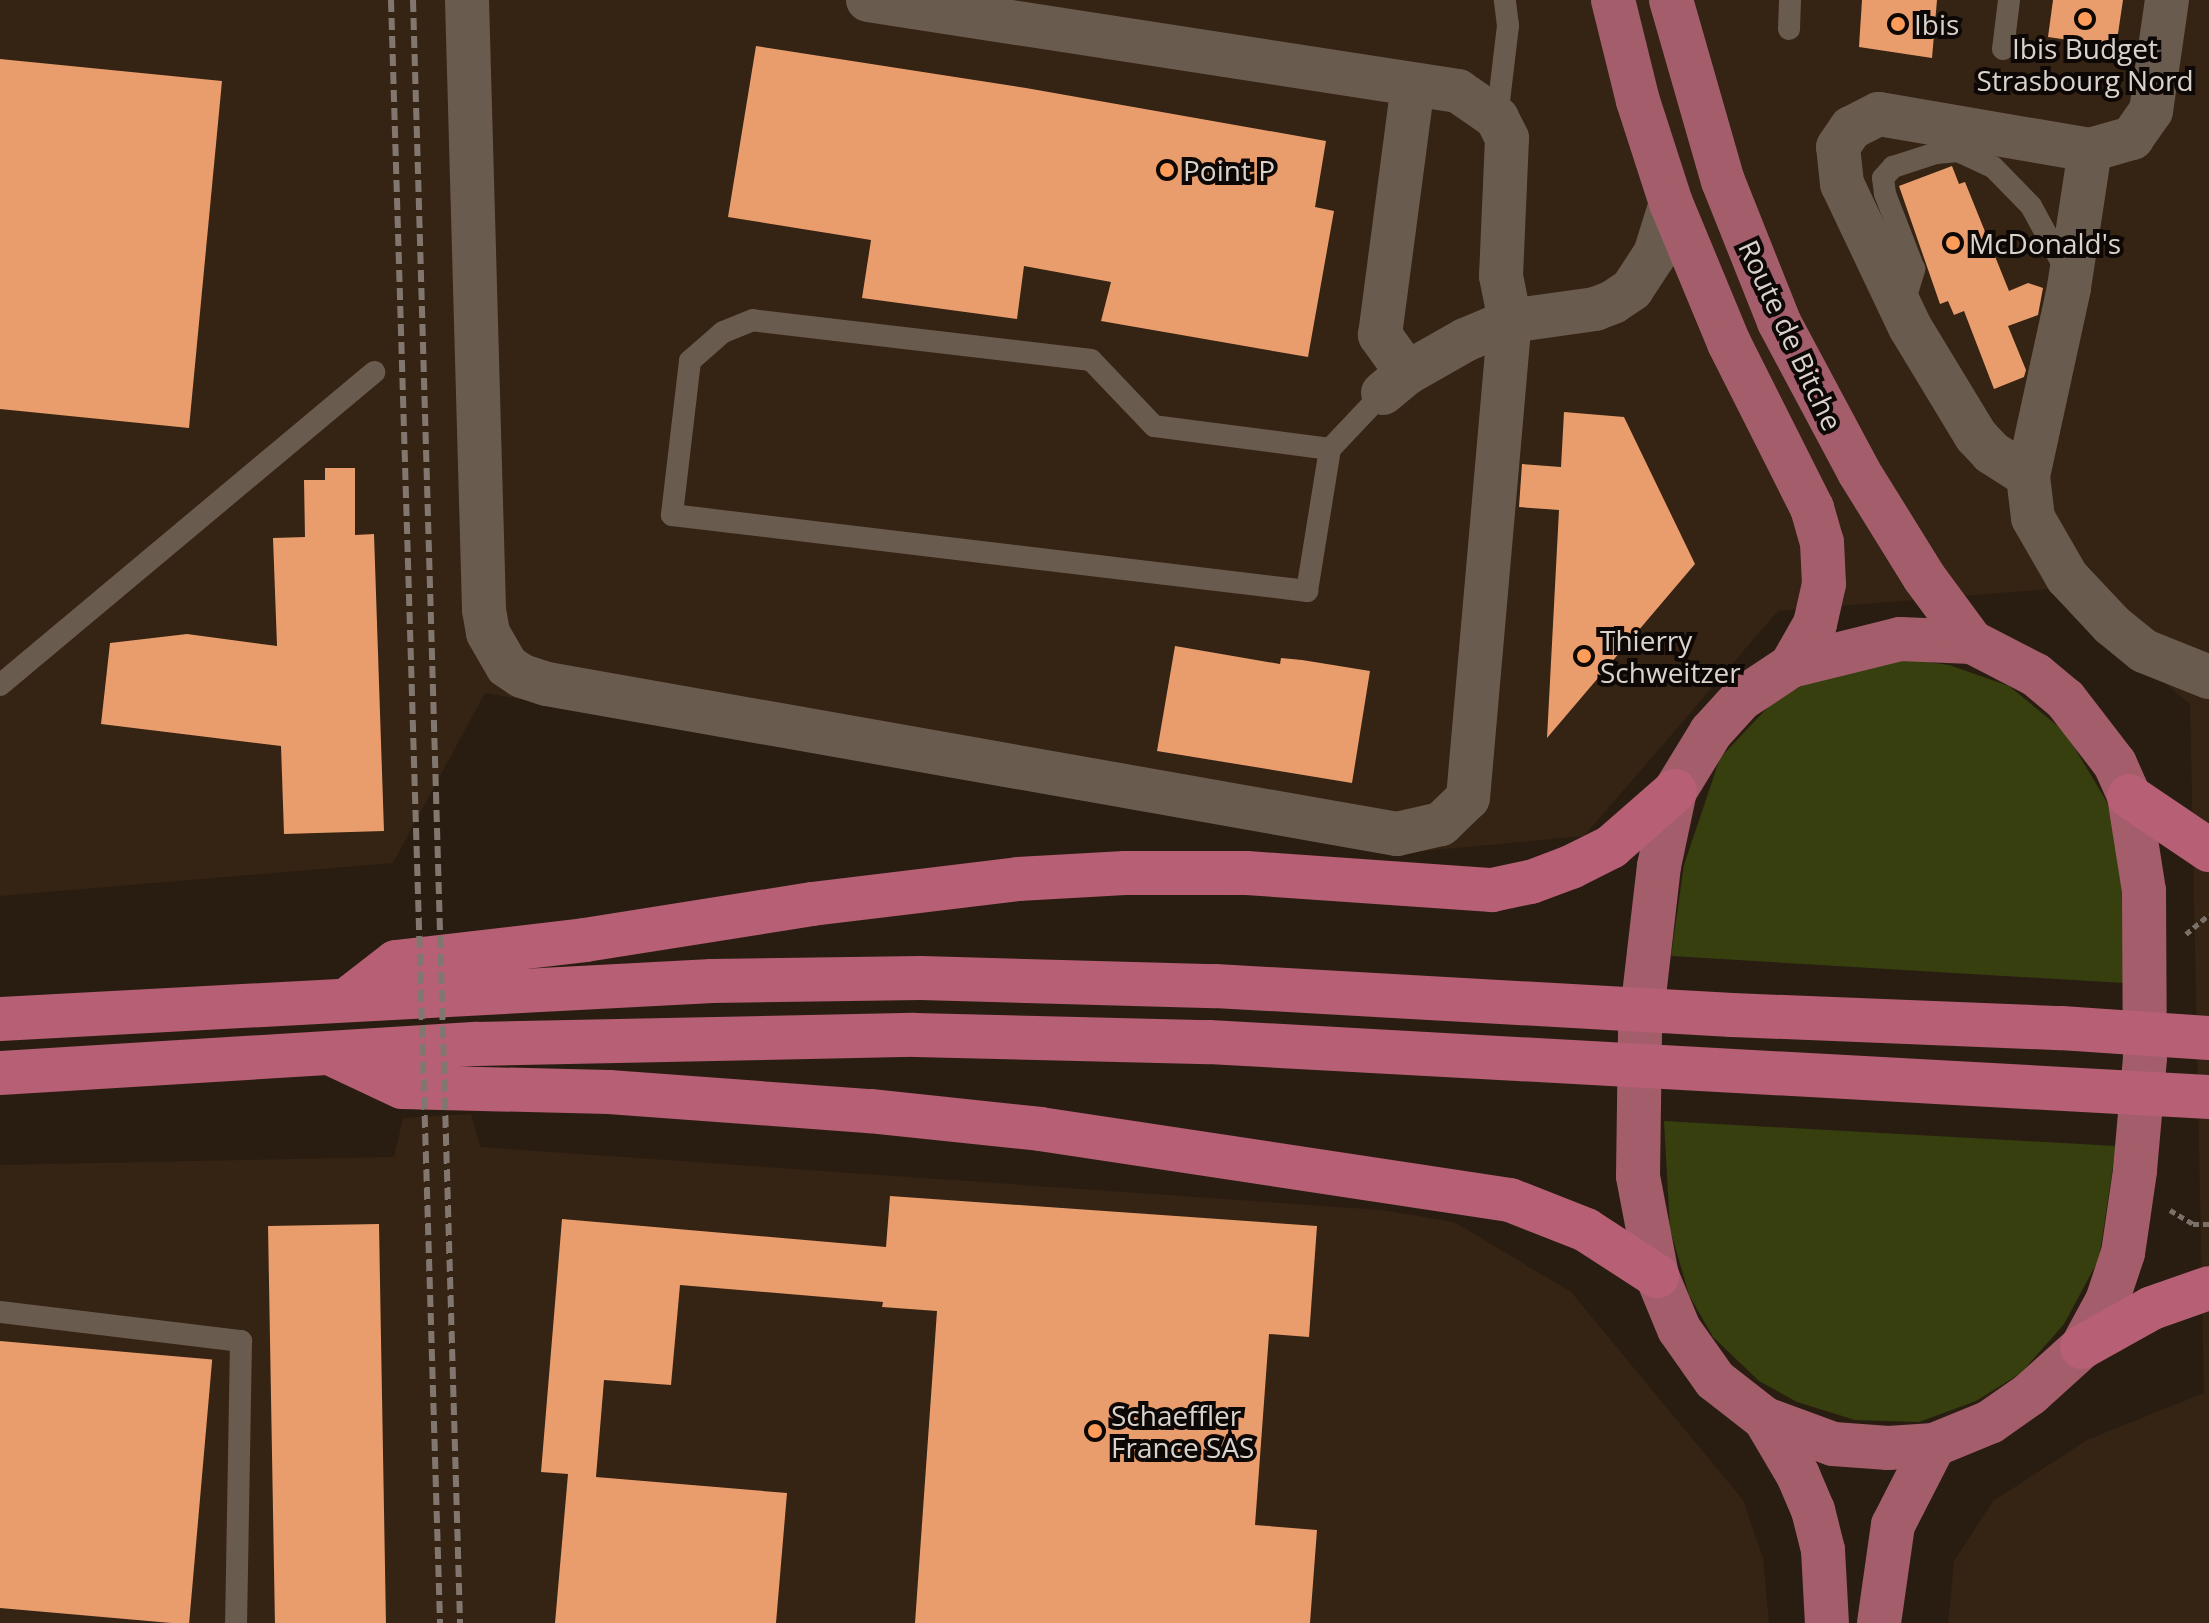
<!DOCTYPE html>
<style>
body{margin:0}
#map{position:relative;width:2209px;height:1623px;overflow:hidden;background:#291d12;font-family:"Open Sans",sans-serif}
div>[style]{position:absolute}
.built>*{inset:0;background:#352314}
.green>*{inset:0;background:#373f0f}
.building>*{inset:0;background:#e99d6c;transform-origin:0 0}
.path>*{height:5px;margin-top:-2.5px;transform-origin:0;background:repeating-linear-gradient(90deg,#7b7067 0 6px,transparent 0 10px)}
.service>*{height:22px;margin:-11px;padding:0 11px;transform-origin:11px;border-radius:11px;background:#6a5b4f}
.minor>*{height:44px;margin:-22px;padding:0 22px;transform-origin:22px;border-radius:22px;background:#6a5b4f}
.primary>*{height:44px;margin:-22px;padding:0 22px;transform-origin:22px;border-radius:22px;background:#a45e6b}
.trunk>*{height:44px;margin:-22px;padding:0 22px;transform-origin:22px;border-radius:22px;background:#b75f74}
.rail>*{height:6px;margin-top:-3px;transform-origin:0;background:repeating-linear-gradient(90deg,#81776e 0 12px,transparent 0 18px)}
.dots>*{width:22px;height:22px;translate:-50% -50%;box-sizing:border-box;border:4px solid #0d0805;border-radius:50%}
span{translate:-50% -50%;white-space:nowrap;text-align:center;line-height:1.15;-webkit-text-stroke:8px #0d0805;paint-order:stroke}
.poi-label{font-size:28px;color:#dad2cb}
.left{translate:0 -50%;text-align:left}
.street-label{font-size:28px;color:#dad2cb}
</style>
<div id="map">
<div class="built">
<i style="clip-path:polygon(0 0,2209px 0,2209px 1623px,1948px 1623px,1954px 1561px,1993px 1501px,2087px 1440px,2204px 1393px,2190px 704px,2050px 589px,1778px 611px,1584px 836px,1413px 852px,485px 693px,393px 863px,0 896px)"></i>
<i style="clip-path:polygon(471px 1114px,480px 1147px,1382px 1210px,1454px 1222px,1571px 1292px,1743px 1500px,1763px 1558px,1769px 1623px,0 1623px,0 1165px,394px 1157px,403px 1118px)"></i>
</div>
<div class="green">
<i style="clip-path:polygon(1891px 657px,1949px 665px,2009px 686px,2065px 732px,2107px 802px,2121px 863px,2124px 983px,1671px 956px,1684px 865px,1720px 758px,1770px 705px,1828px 670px)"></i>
<i style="clip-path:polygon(1664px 1121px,2116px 1146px,2099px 1259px,2064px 1324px,2021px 1373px,1976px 1401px,1919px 1422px,1855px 1420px,1797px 1402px,1759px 1381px,1713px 1337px,1689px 1295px,1670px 1229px)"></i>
</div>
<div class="building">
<i style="clip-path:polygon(1862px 0,1937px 0,1932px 58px,1859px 47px)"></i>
<i style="clip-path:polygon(2053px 0,2123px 0,2116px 47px,2048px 37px)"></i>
<i style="clip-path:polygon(756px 46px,1026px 88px,1326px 141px,1315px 207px,1334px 211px,1308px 357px,1101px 321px,1111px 282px,1024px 266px,1017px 319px,862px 298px,871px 240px,728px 217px)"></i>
<i style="clip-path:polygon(0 59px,222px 81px,189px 428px,0 409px)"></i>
<i style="clip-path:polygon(1952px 166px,1959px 184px,1965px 182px,2009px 291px,2028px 283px,2043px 288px,2038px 315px,2008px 326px,2026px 370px,2024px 377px,1994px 389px,1964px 311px,1954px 315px,1948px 301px,1940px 304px,1899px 186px)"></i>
<i style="clip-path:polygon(1564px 412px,1624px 417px,1695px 564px,1547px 738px,1559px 510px,1519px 507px,1522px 464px,1561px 467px)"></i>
<i style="clip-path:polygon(325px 468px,355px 468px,355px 535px,374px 534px,384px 831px,284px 834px,281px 746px,101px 724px,110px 643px,187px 634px,277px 646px,273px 538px,305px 537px,304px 480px,325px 480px)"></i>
<i style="clip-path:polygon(1175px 646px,1280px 664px,1281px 658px,1302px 660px,1370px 671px,1352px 783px,1157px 751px)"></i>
<i style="clip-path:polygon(890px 1196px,1317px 1226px,1309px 1337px,1269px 1334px,1255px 1525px,1317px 1530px,1310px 1623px,915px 1623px,937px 1311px,882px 1307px,883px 1302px,680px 1285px,671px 1385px,604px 1380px,596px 1477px,787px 1493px,776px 1623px,555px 1623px,568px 1474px,541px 1472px,562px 1219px,886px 1247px)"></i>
<i style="left:379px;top:1224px;width:399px;height:111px;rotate:89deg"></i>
<i style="left:0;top:1341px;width:213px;height:266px;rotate:5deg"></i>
</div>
<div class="path">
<i style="left:2186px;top:934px;width:30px;rotate:-40deg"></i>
<i style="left:2170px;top:1210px;width:27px;rotate:31deg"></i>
<i style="left:2193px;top:1224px;width:16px"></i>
</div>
<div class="service">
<i style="left:1789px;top:29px;width:29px;rotate:-88deg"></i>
<i style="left:2003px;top:49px;width:49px;rotate:-83deg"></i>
<i style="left:1497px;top:118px;width:93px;rotate:-83.2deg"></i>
<i style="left:1508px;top:26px;width:26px;rotate:-97deg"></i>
<i style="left:1903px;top:306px;width:39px;rotate:-73deg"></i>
<i style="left:1914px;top:269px;width:80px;rotate:-111.1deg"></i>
<i style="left:1885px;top:194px;width:16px;rotate:-97deg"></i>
<i style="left:1883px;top:178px;width:15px;rotate:-48deg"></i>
<i style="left:1893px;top:167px;width:45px;rotate:-18deg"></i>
<i style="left:1936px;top:153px;width:22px;rotate:-5deg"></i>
<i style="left:1958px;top:151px;width:38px;rotate:25deg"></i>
<i style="left:1993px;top:167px;width:54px;rotate:45.7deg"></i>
<i style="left:2031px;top:206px;width:75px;rotate:61.4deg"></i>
<i style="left:1330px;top:449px;width:177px;rotate:-172.6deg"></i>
<i style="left:1154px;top:426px;width:91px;rotate:-133.7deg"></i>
<i style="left:1091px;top:360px;width:340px;rotate:-173.3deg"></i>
<i style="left:753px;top:320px;width:32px;rotate:158deg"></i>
<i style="left:723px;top:332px;width:44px;rotate:138.7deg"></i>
<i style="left:690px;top:361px;width:155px;rotate:96.7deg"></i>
<i style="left:672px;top:515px;width:640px;rotate:6.82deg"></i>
<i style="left:1307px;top:591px;width:144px;rotate:-80.8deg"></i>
<i style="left:1330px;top:449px;width:77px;rotate:-46.6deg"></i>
<i style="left:0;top:685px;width:488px;rotate:-39.9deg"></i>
<i style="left:0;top:1312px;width:243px;rotate:6.9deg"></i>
<i style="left:241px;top:1341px;width:282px;rotate:91deg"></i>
</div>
<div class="minor">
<i style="left:467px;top:0;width:610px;rotate:88.4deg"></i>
<i style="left:484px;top:610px;width:23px;rotate:80deg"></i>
<i style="left:488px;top:633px;width:38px;rotate:60deg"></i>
<i style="left:507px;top:666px;width:18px;rotate:34deg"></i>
<i style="left:522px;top:676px;width:26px;rotate:18deg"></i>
<i style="left:547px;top:684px;width:863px;rotate:10.01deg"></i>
<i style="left:1397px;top:834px;width:45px;rotate:-12.8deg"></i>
<i style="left:1441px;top:824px;width:37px;rotate:-44deg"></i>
<i style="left:1468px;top:798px;width:479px;rotate:-85deg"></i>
<i style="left:1510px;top:321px;width:46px;rotate:-101.3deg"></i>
<i style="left:1501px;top:276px;width:138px;rotate:-87.5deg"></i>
<i style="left:1507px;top:138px;width:22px;rotate:-117deg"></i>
<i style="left:1497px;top:118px;width:47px;rotate:-145.3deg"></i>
<i style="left:1458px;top:91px;width:597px;rotate:-171.23deg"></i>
<i style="left:2090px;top:150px;width:140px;rotate:98.7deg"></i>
<i style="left:2069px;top:288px;width:192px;rotate:102.3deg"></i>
<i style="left:2028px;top:476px;width:42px;rotate:83.2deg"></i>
<i style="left:2033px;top:518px;width:68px;rotate:60deg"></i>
<i style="left:2067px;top:577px;width:66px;rotate:46.8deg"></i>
<i style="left:2112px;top:625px;width:41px;rotate:39.1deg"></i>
<i style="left:2144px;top:651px;width:70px;rotate:21.8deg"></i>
<i style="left:1407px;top:373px;width:47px;rotate:-125.4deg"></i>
<i style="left:1380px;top:335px;width:251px;rotate:-82.5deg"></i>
<i style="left:1383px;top:393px;width:31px;rotate:-40deg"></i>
<i style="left:1407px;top:373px;width:67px;rotate:-29.6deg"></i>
<i style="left:1465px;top:340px;width:49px;rotate:-22.9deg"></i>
<i style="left:1510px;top:321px;width:86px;rotate:-8deg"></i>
<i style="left:1595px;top:309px;width:19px;rotate:-21deg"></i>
<i style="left:1613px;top:302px;width:23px;rotate:-34deg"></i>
<i style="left:1632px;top:289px;width:42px;rotate:-56.7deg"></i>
<i style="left:1655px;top:254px;width:53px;rotate:-72.6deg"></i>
<i style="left:2028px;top:476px;width:43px;rotate:-147.4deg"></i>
<i style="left:1992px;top:453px;width:23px;rotate:-133deg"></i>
<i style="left:1976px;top:436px;width:127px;rotate:-121.2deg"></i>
<i style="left:1910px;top:327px;width:158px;rotate:-115.4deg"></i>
<i style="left:1842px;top:184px;width:37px;rotate:-96deg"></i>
<i style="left:1838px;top:147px;width:23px;rotate:-56deg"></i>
<i style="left:1851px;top:128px;width:31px;rotate:-27deg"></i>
<i style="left:1879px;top:114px;width:214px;rotate:9.7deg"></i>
<i style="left:2090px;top:150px;width:44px;rotate:-15.9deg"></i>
<i style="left:2132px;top:138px;width:33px;rotate:-55deg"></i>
<i style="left:2151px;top:111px;width:112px;rotate:-81.8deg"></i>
</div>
<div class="primary">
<i style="left:1613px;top:0;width:104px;rotate:76.1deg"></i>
<i style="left:1638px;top:101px;width:107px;rotate:72.1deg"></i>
<i style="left:1671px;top:203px;width:152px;rotate:67.5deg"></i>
<i style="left:1729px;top:343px;width:185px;rotate:63.3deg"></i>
<i style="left:1812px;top:508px;width:35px;rotate:74deg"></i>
<i style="left:1822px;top:542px;width:42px;rotate:87.3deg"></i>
<i style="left:1824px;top:584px;width:41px;rotate:102.7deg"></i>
<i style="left:1815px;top:624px;width:48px;rotate:119.7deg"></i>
<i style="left:1671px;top:0;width:188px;rotate:74deg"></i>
<i style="left:1723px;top:181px;width:152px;rotate:68.3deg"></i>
<i style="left:1779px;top:322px;width:170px;rotate:61.9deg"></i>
<i style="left:1859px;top:472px;width:123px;rotate:58.2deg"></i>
<i style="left:1924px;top:577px;width:81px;rotate:53.6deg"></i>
<i style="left:1900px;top:639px;width:72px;rotate:2.4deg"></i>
<i style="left:1972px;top:642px;width:72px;rotate:27.3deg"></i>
<i style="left:2036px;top:675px;width:38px;rotate:40deg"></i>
<i style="left:2065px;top:699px;width:82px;rotate:52.4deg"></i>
<i style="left:2115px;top:764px;width:35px;rotate:66deg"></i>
<i style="left:2129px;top:796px;width:96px;rotate:81deg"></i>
<i style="left:2144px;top:891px;width:167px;rotate:89.7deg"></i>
<i style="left:2145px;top:1058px;width:113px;rotate:95.1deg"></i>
<i style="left:2135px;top:1171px;width:83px;rotate:98.3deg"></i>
<i style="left:2123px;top:1253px;width:51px;rotate:108.4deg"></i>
<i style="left:2107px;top:1301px;width:52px;rotate:118.5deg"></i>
<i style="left:2082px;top:1347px;width:70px;rotate:137.9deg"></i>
<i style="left:2030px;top:1394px;width:49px;rotate:145deg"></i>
<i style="left:1990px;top:1422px;width:61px;rotate:157.7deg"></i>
<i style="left:1934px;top:1445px;width:46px;rotate:176.3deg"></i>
<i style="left:1888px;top:1448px;width:55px;rotate:-175.8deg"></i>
<i style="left:1833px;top:1444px;width:72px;rotate:-159.8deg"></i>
<i style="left:1765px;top:1419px;width:63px;rotate:-142deg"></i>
<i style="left:1715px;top:1380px;width:62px;rotate:-125.2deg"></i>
<i style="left:1679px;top:1329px;width:57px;rotate:-112.5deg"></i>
<i style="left:1657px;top:1276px;width:102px;rotate:-100.8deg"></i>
<i style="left:1638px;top:1176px;width:146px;rotate:-89.2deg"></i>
<i style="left:1640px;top:1030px;width:165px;rotate:-83.4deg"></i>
<i style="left:1659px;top:866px;width:77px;rotate:-78deg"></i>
<i style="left:1675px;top:791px;width:69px;rotate:-58.6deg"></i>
<i style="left:1711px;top:732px;width:45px;rotate:-47.7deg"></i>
<i style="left:1741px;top:699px;width:60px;rotate:-33.4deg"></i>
<i style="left:1791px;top:666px;width:112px;rotate:-13.9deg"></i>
<i style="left:1765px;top:1419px;width:65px;rotate:59.5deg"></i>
<i style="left:1798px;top:1475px;width:38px;rotate:67deg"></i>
<i style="left:1813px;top:1510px;width:41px;rotate:76deg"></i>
<i style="left:1823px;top:1550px;width:73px;rotate:86.9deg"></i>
<i style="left:1879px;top:1623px;width:99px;rotate:-81.9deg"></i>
<i style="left:1893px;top:1525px;width:90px;rotate:-62.9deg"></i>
</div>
<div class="trunk">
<i style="left:2129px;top:796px;width:97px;rotate:34deg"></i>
<i style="left:347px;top:1000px;width:62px;rotate:-37.8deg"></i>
<i style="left:396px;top:962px;width:190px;rotate:-6.6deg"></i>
<i style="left:585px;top:940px;width:230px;rotate:-9deg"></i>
<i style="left:812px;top:904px;width:208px;rotate:-6.9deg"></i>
<i style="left:1018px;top:879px;width:107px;rotate:-3.2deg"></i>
<i style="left:1125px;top:873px;width:122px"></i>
<i style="left:1247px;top:873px;width:246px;rotate:4deg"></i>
<i style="left:1492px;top:890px;width:40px;rotate:-12deg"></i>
<i style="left:1531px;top:882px;width:43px;rotate:-20.6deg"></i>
<i style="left:1571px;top:867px;width:45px;rotate:-26.6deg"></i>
<i style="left:1611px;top:847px;width:85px;rotate:-41.2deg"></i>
<i style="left:0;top:1019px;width:713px;rotate:-3.06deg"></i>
<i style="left:712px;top:981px;width:209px;rotate:-0.8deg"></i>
<i style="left:921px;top:978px;width:294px;rotate:1.6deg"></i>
<i style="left:1215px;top:986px;width:518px;rotate:3.21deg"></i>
<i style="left:1732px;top:1015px;width:329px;rotate:2.3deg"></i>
<i style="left:2061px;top:1028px;width:148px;rotate:3.9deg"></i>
<i style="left:336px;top:1056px;width:73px;rotate:25.2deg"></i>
<i style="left:402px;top:1087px;width:207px;rotate:1.4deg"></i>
<i style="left:609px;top:1092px;width:262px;rotate:4.2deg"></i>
<i style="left:870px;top:1111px;width:171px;rotate:6deg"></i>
<i style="left:1040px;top:1129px;width:475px;rotate:8.6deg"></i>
<i style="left:1510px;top:1200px;width:82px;rotate:21.5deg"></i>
<i style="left:1586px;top:1230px;width:85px;rotate:32.9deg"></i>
<i style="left:0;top:1073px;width:478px;rotate:-3.5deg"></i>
<i style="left:477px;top:1044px;width:438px;rotate:-1.2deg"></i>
<i style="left:915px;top:1035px;width:294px;rotate:1.4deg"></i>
<i style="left:1209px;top:1042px;width:1002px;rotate:3.15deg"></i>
<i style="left:2082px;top:1347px;width:80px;rotate:-29.1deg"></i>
<i style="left:2152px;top:1308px;width:60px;rotate:-19.3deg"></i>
</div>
<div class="rail">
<i style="left:391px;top:0;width:1624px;rotate:88.27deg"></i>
<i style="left:413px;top:0;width:1624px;rotate:88.34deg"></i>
</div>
<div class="dots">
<i style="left:2085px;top:19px;background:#fe9c58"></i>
<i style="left:1898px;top:24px;background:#fe9c58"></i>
<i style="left:1167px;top:170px;background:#fe9c58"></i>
<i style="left:1953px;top:243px;background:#fe9c58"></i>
<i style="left:1584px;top:656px;background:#fe9c58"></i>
<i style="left:1095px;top:1431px;background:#fe9c58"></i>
</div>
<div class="poi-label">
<span class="left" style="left:1914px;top:24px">Ibis</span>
<span style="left:2085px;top:64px">Ibis Budget<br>Strasbourg Nord</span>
<span class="left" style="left:1183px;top:170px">Point P</span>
<span class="left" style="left:1969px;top:243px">McDonald's</span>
<span class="left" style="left:1600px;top:656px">Thierry<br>Schweitzer</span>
<span class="left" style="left:1111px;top:1431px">Schaeffler<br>France SAS</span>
</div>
<div class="street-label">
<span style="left:1791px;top:335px;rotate:65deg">Route de Bitche</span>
</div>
</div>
